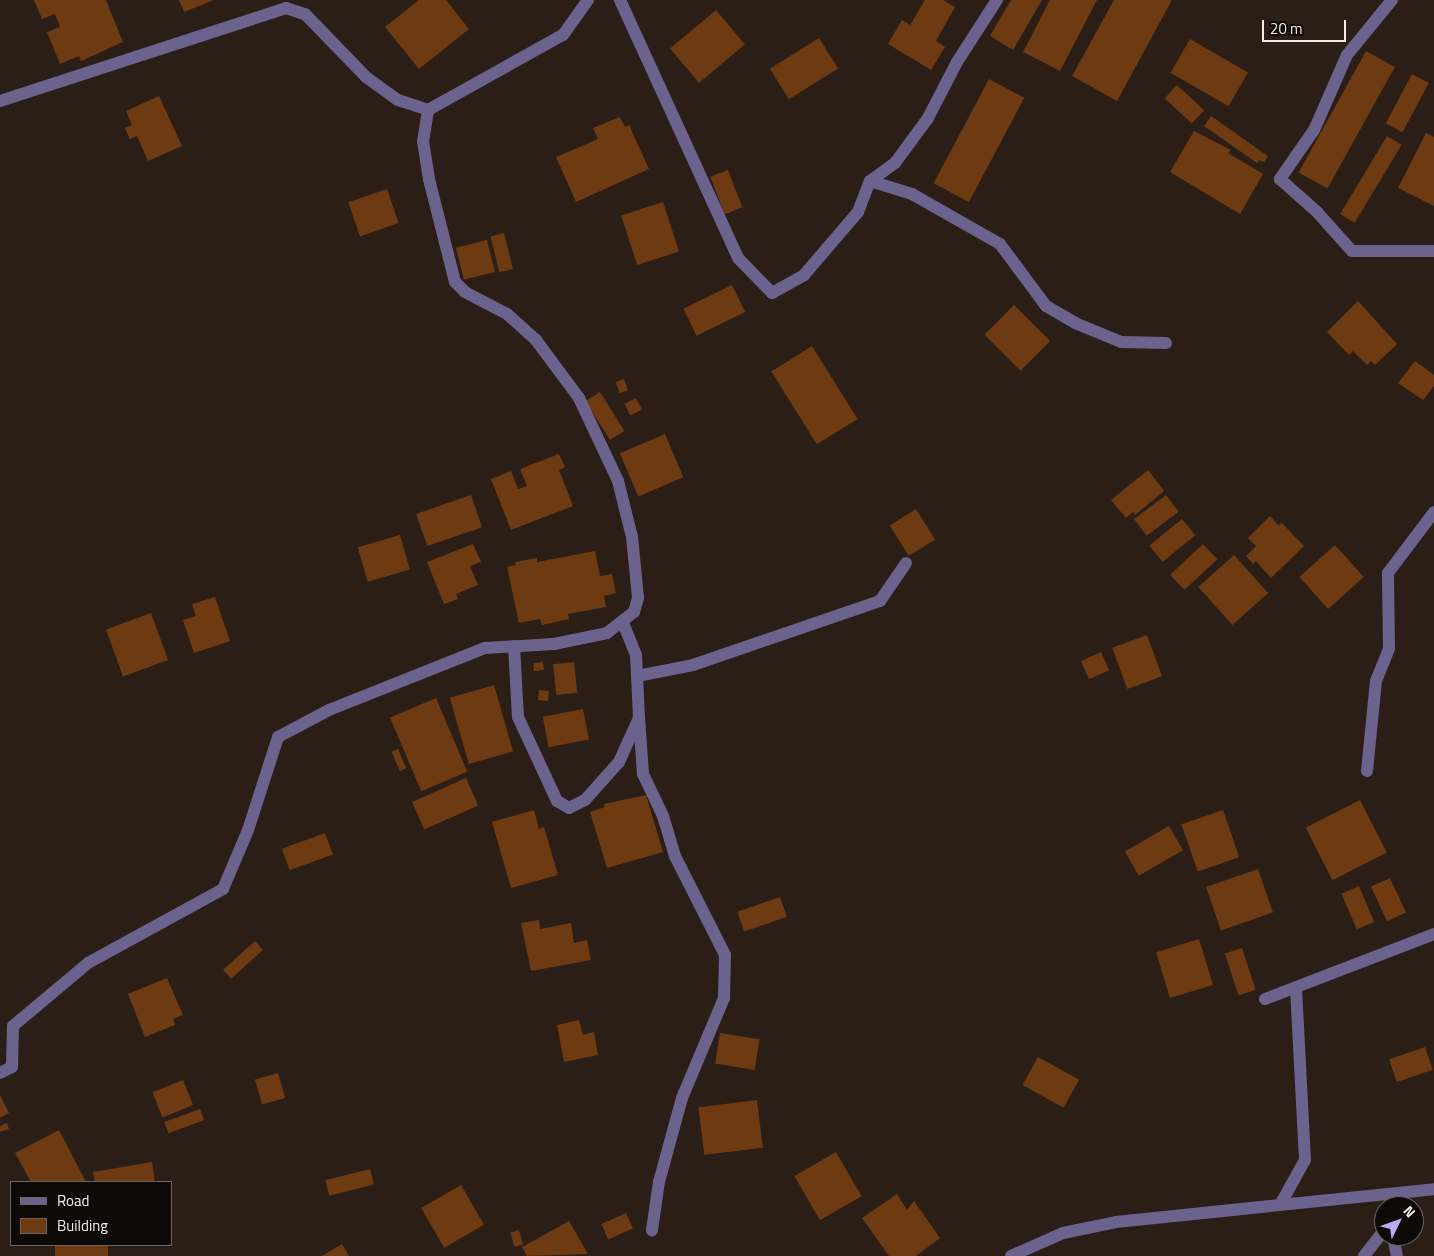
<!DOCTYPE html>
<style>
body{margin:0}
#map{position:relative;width:1434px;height:1256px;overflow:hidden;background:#2a1e17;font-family:"Titillium Web",sans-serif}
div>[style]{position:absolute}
.building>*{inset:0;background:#6d3a12;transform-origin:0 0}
.minor>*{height:12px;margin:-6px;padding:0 6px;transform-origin:6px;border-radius:6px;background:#6b638d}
span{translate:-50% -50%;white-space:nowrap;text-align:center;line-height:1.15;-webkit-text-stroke:4.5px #0f0a07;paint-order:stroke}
.legend{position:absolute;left:10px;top:1181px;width:162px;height:65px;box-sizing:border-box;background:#0f0a07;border:1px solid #6b6461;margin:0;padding:6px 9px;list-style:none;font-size:15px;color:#f4ece7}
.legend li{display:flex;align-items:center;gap:10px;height:25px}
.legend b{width:25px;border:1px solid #6b6461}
.north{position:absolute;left:1374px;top:1196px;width:50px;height:50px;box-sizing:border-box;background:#0f0a07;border:1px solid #6b6461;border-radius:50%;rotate:48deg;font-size:14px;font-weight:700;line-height:20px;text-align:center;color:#f4ece7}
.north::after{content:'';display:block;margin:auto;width:18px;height:22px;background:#baaaf6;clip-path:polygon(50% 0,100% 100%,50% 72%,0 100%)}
.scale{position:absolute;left:1262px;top:20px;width:84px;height:22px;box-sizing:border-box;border:2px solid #f4ece7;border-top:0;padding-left:6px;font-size:15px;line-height:18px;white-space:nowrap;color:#f4ece7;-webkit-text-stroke:4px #0f0a07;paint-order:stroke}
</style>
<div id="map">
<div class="building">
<i style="clip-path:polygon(34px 0,106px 0,123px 42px,81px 61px,79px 56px,60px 64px,47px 32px,60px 27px,55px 14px,42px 19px)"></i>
<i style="clip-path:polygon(179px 0,214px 0,184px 12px)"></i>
<i style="clip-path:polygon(419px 0,446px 0,469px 29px,419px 69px,385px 27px)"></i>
<i style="clip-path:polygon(925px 0,943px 0,955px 7px,936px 41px,945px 47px,931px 70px,888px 44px,902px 20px,910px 25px)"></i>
<i style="clip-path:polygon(1011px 0,1042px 0,1013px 50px,990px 36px)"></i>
<i style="clip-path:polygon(1050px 0,1097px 0,1060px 71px,1023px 52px)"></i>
<i style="clip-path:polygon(1114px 0,1172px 0,1117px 101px,1072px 76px)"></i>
<i style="left:716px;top:10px;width:45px;height:60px;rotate:50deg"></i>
<i style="left:819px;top:38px;width:36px;height:58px;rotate:58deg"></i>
<i style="left:1190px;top:39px;width:67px;height:39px;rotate:30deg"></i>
<i style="left:1366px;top:51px;width:33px;height:139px;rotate:29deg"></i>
<i style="left:1412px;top:74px;width:19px;height:56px;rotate:28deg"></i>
<i style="left:989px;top:79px;width:40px;height:118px;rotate:28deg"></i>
<i style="left:1177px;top:85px;width:37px;height:18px;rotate:43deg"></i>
<i style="clip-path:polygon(159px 96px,182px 146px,148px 161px,137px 136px,130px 139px,125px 128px,132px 125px,126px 111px)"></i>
<i style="clip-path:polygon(1211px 116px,1268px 156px,1264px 162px,1259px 160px,1257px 163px,1204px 126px)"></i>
<i style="clip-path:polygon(620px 117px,625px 127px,629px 125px,649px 169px,576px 202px,556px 157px,598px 139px,593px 128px)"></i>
<i style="clip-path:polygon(1194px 131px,1231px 150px,1228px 153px,1263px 174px,1240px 214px,1170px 172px)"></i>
<i style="clip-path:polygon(1426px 133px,1434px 137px,1434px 206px,1398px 188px)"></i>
<i style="left:1387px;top:136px;width:17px;height:91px;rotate:31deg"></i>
<i style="left:728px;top:170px;width:40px;height:19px;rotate:69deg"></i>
<i style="left:387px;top:189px;width:36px;height:41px;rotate:71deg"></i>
<i style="left:663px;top:202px;width:52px;height:44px;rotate:72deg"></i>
<i style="left:504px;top:233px;width:37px;height:14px;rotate:76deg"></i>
<i style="left:487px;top:240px;width:33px;height:32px;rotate:76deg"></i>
<i style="left:732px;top:285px;width:30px;height:54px;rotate:64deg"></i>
<i style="clip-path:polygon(1358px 301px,1397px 344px,1375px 365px,1371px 361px,1367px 365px,1353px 351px,1349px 355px,1327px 332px)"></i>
<i style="left:1014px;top:305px;width:51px;height:42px;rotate:45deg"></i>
<i style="left:812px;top:346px;width:86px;height:48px;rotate:58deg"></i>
<i style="clip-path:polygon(1415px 361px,1434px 375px,1434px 386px,1423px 400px,1398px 383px)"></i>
<i style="left:624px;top:379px;width:12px;height:9px;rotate:70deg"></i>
<i style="left:600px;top:392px;width:46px;height:17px;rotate:58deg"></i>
<i style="left:636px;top:398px;width:13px;height:13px;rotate:63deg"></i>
<i style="left:665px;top:434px;width:47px;height:49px;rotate:67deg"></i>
<i style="clip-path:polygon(559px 454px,565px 467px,559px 470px,573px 506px,511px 530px,491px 479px,511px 471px,518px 489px,527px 486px,520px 469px)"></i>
<i style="clip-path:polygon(1148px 470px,1164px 491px,1135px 515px,1133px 512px,1126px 518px,1111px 500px)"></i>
<i style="left:471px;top:495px;width:34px;height:58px;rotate:71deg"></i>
<i style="left:1166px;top:495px;width:21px;height:40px;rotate:53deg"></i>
<i style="left:916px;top:509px;width:36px;height:31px;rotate:58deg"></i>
<i style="clip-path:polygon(1270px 516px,1279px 526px,1281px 522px,1304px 546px,1271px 578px,1256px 561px,1253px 564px,1246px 556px,1256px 546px,1248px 538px)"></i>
<i style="left:1182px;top:519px;width:21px;height:42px;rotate:51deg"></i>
<i style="left:400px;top:535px;width:36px;height:44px;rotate:74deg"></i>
<i style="clip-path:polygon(473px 544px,481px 562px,470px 566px,478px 585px,456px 594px,458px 599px,444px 604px,427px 562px)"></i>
<i style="left:1203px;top:544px;width:21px;height:45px;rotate:47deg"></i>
<i style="left:1335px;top:545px;width:43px;height:48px;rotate:48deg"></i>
<i style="clip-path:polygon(595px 551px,600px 576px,612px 574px,616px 593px,604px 596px,606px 607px,568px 614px,569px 619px,542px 625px,540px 619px,519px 623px,507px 567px,516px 565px,515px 562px,537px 558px,537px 562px)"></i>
<i style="left:1234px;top:555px;width:51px;height:48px;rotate:48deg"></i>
<i style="clip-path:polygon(215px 597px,230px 641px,194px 653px,183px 620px,196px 616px,192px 604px)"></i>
<i style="left:151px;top:613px;width:50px;height:48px;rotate:70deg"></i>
<i style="left:1147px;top:635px;width:44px;height:37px;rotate:70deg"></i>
<i style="left:1101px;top:652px;width:20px;height:22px;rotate:66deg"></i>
<i style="left:543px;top:662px;width:8px;height:10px;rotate:83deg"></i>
<i style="left:574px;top:662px;width:31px;height:21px;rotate:84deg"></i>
<i style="left:494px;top:685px;width:69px;height:46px;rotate:74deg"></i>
<i style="left:539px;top:690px;width:10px;height:10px;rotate:6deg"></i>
<i style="left:436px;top:698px;width:80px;height:50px;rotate:67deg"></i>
<i style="left:583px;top:709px;width:31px;height:41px;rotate:79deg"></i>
<i style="left:398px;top:749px;width:21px;height:7px;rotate:67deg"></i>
<i style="left:466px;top:778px;width:30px;height:59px;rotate:66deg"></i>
<i style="clip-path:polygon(646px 795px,663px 852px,607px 868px,590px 812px,605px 807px,604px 804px)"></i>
<i style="left:1360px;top:800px;width:59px;height:61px;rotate:63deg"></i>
<i style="clip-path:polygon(534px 810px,539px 829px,544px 827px,558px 875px,511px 888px,492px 822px)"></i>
<i style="left:1223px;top:810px;width:50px;height:44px;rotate:71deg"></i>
<i style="left:1169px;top:826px;width:28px;height:51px;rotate:60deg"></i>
<i style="left:325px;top:833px;width:23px;height:46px;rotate:70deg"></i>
<i style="left:1258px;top:869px;width:46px;height:55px;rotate:71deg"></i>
<i style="left:1390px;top:878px;width:38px;height:21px;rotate:65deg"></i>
<i style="left:1359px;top:886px;width:39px;height:19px;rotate:67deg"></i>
<i style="left:780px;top:897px;width:21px;height:45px;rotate:71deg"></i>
<i style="clip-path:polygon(539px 920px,540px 929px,571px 923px,574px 943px,587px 940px,591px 960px,531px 971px,521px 923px)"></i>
<i style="left:1199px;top:939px;width:48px;height:45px;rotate:73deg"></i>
<i style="left:255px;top:941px;width:12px;height:43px;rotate:48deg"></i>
<i style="left:1242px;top:948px;width:44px;height:18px;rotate:72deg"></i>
<i style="clip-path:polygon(167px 978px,183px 1015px,173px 1019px,175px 1025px,145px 1037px,128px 994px)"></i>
<i style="clip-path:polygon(579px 1020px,583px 1035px,594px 1032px,598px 1055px,564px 1062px,557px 1025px)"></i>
<i style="left:720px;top:1033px;width:40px;height:31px;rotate:9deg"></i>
<i style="left:1425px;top:1047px;width:24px;height:38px;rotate:71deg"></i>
<i style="left:1038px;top:1057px;width:47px;height:32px;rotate:29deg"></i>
<i style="left:278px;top:1073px;width:26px;height:24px;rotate:74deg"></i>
<i style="left:183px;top:1080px;width:27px;height:33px;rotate:68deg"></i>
<i style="clip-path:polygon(0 1095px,9px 1113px,0 1118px)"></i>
<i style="left:757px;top:1100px;width:48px;height:59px;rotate:83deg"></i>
<i style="left:200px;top:1109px;width:12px;height:38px;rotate:70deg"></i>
<i style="clip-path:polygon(7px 1123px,9px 1129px,0 1132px,0 1126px)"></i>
<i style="clip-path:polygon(59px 1130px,86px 1182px,31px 1182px,15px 1153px)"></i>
<i style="left:836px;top:1152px;width:51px;height:48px;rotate:60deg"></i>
<i style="clip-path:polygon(152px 1162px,155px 1182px,95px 1182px,93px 1172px)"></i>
<i style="left:370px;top:1169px;width:16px;height:46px;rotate:76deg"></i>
<i style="left:461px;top:1185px;width:46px;height:46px;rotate:60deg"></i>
<i style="clip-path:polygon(897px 1194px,907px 1210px,914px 1201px,940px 1238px,916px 1256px,889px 1256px,862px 1218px)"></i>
<i style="left:626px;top:1213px;width:17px;height:27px;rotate:66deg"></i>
<i style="clip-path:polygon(569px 1221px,588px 1254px,527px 1256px,522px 1247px)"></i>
<i style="left:519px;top:1230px;width:15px;height:9px;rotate:74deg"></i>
<i style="clip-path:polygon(342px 1244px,349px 1256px,322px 1256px)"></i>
<i style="left:55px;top:1245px;width:53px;height:11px"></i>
</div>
<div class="minor">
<i style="left:620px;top:0;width:284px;rotate:65.4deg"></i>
<i style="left:738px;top:258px;width:49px;rotate:45.8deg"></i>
<i style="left:772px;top:293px;width:37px;rotate:-29deg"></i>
<i style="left:804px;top:275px;width:83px;rotate:-49.4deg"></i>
<i style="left:858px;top:212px;width:33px;rotate:-69deg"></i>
<i style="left:870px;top:181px;width:31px;rotate:-36deg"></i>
<i style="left:895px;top:163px;width:56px;rotate:-53.7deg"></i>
<i style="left:928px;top:118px;width:63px;rotate:-62.6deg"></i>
<i style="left:957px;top:62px;width:74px;rotate:-57.2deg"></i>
<i style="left:1392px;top:0;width:71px;rotate:129.3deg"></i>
<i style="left:1347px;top:55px;width:82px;rotate:113.7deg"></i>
<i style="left:1314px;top:130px;width:60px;rotate:124.8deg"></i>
<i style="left:1280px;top:179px;width:50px;rotate:41.7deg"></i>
<i style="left:1317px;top:212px;width:52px;rotate:48.1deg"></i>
<i style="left:1352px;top:251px;width:82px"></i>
<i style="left:0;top:101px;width:301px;rotate:-18deg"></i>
<i style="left:286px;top:8px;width:20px;rotate:18deg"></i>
<i style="left:305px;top:14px;width:88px;rotate:45.9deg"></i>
<i style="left:366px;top:77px;width:39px;rotate:36deg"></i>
<i style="left:398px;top:100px;width:32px;rotate:18deg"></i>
<i style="left:428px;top:110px;width:154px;rotate:-29.1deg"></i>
<i style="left:563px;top:35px;width:43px;rotate:-54.5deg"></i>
<i style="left:870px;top:181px;width:44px;rotate:17.2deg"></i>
<i style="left:912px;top:194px;width:101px;rotate:29.6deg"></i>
<i style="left:1000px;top:244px;width:77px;rotate:53.4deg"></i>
<i style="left:1046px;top:306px;width:34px;rotate:30deg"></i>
<i style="left:1075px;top:323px;width:50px;rotate:22.4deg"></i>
<i style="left:1121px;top:342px;width:45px;rotate:1.3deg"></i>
<i style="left:514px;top:646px;width:71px;rotate:86.8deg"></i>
<i style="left:518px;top:717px;width:93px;rotate:65.1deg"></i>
<i style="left:557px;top:801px;width:14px;rotate:30deg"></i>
<i style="left:569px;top:808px;width:18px;rotate:-27deg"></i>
<i style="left:585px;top:800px;width:51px;rotate:-48.2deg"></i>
<i style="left:619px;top:762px;width:48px;rotate:-65.6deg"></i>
<i style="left:639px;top:718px;width:63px;rotate:-92.7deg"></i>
<i style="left:636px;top:655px;width:35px;rotate:-112deg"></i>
<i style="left:637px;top:676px;width:57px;rotate:-11.1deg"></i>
<i style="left:693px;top:665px;width:198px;rotate:-18.9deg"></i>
<i style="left:880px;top:601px;width:46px;rotate:-55.6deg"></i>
<i style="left:639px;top:718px;width:56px;rotate:85.9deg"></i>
<i style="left:643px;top:774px;width:47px;rotate:64.5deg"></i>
<i style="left:663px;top:816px;width:42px;rotate:73.3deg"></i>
<i style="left:675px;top:856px;width:111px;rotate:63.2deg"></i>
<i style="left:725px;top:955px;width:43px;rotate:91.3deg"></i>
<i style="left:724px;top:998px;width:108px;rotate:112.8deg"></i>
<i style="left:682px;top:1098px;width:87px;rotate:105.3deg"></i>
<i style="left:659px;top:1182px;width:49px;rotate:98.3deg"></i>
<i style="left:1367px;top:771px;width:90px;rotate:-84.3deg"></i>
<i style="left:1376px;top:681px;width:35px;rotate:-68deg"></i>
<i style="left:1389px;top:648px;width:75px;rotate:-90.8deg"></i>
<i style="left:1388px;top:573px;width:76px;rotate:-53deg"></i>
<i style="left:1265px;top:999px;width:181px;rotate:-21deg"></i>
<i style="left:0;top:1073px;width:13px;rotate:-27deg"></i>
<i style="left:12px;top:1067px;width:41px;rotate:-88.6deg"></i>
<i style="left:13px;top:1026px;width:98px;rotate:-40deg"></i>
<i style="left:88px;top:963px;width:154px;rotate:-28.7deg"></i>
<i style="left:223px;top:889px;width:64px;rotate:-67deg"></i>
<i style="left:248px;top:830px;width:98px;rotate:-72.1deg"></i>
<i style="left:278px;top:737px;width:58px;rotate:-27.9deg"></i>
<i style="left:329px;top:710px;width:168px;rotate:-21.7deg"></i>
<i style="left:485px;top:648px;width:69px;rotate:-3.3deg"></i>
<i style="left:554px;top:644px;width:54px;rotate:-11.7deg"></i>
<i style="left:607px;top:633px;width:34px;rotate:-38deg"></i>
<i style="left:634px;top:612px;width:15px;rotate:-74deg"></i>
<i style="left:638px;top:598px;width:61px;rotate:-95.6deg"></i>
<i style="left:632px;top:537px;width:58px;rotate:-104deg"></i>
<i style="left:618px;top:481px;width:92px;rotate:-115.2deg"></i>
<i style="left:579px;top:398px;width:72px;rotate:-126.6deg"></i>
<i style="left:536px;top:340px;width:39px;rotate:-138deg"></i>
<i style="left:507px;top:314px;width:47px;rotate:-152.4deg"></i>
<i style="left:465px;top:292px;width:14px;rotate:-135deg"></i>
<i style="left:455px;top:282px;width:106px;rotate:-104.2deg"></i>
<i style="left:429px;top:179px;width:37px;rotate:-99deg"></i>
<i style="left:423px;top:142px;width:32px;rotate:-81deg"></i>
<i style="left:1280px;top:1205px;width:51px;rotate:-60.9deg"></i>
<i style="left:1305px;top:1160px;width:173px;rotate:-93deg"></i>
<i style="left:1393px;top:1236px;width:20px;rotate:79deg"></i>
<i style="left:1011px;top:1256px;width:57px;rotate:-23.9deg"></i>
<i style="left:1063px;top:1233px;width:54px;rotate:-11.7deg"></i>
<i style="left:1116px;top:1222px;width:320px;rotate:-5.9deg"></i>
<i style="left:1364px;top:1256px;width:33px;rotate:-52deg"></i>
</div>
<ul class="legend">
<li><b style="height:6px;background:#6b638d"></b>Road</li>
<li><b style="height:14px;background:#6d3a12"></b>Building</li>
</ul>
<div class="north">N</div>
<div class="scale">20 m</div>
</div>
